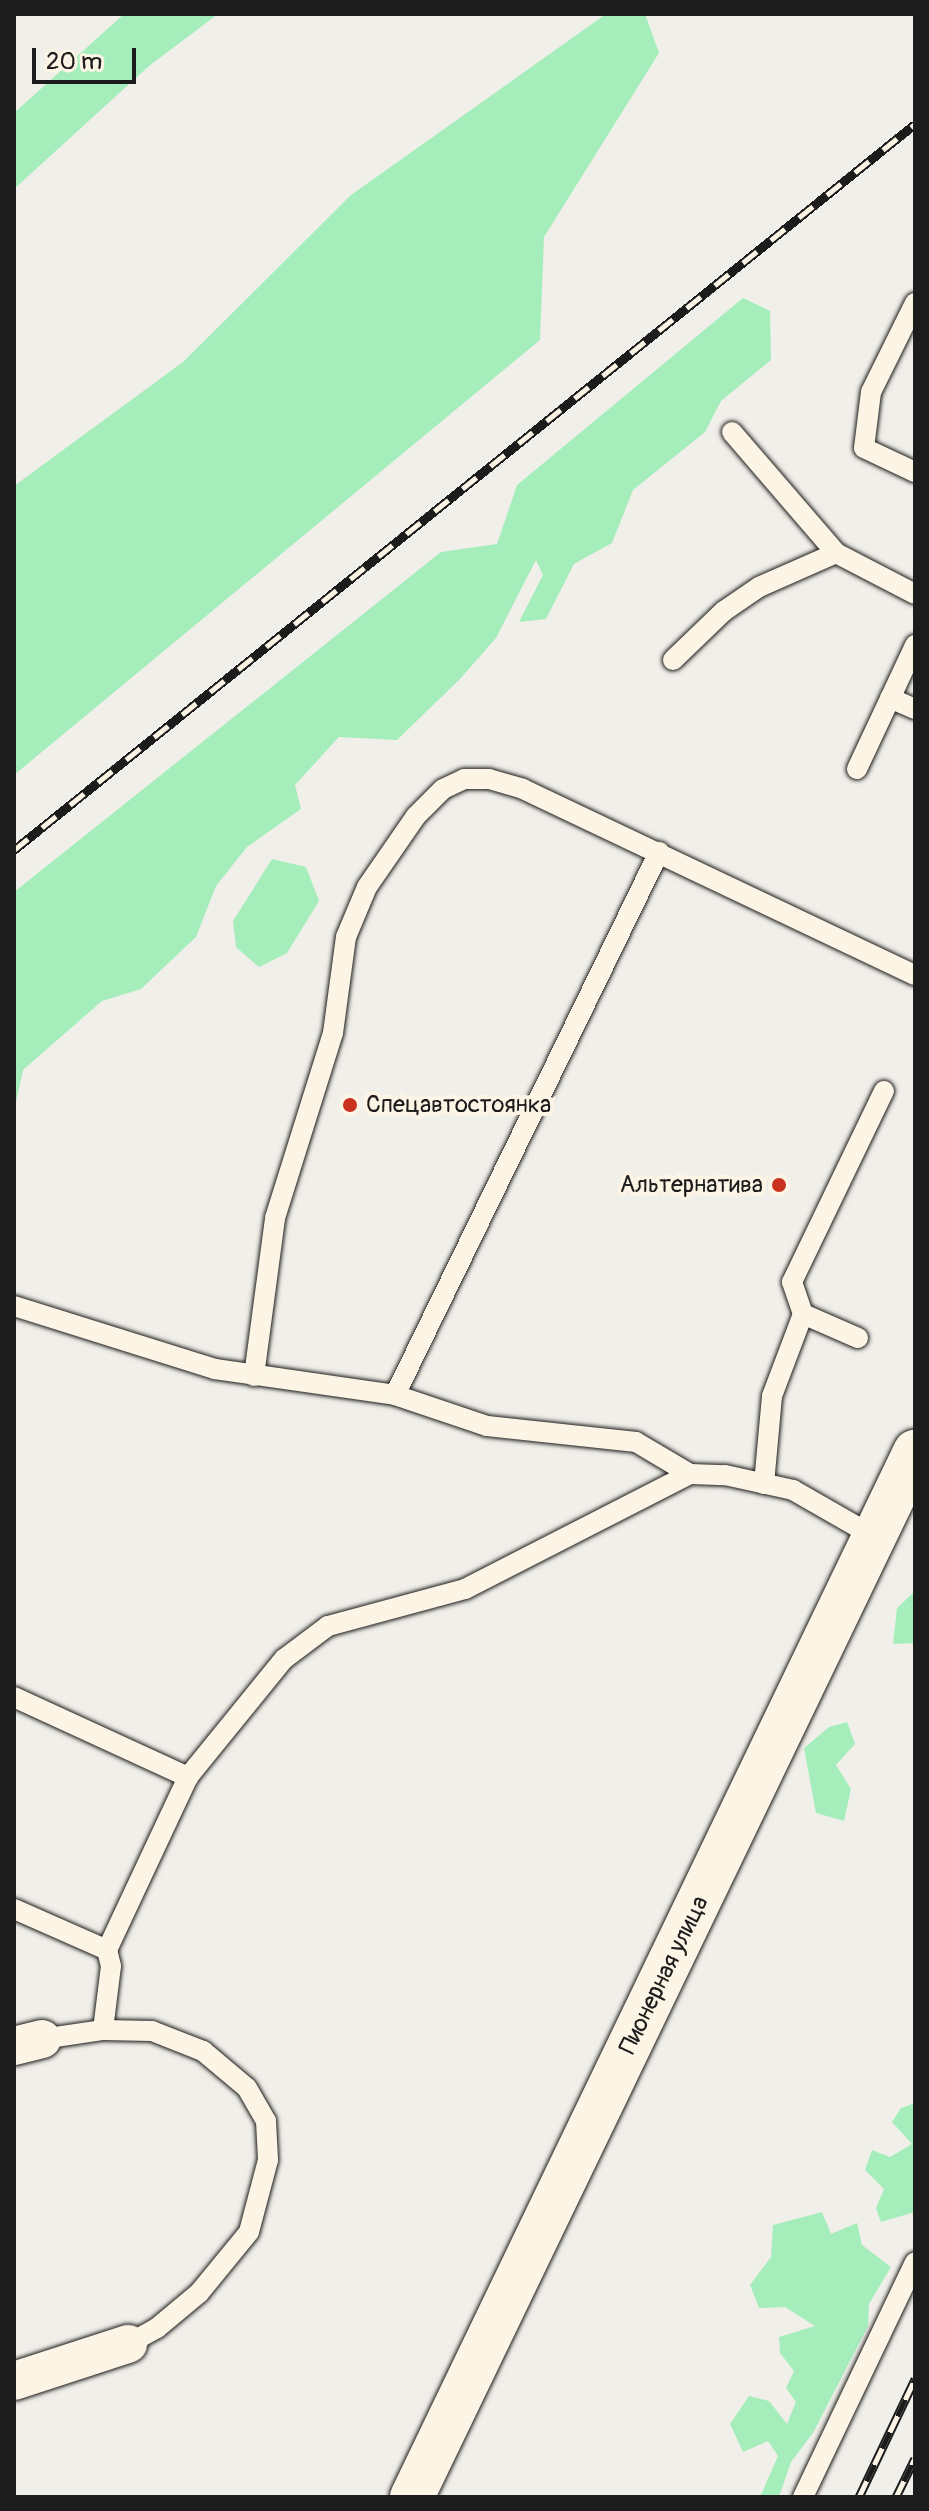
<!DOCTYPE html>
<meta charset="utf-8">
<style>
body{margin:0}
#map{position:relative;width:929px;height:2511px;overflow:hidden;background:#f1efe9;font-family:Pangolin,sans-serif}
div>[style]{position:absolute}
.green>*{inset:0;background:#a5eebc}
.roads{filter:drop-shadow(0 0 2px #1c1c1c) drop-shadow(0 0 2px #1c1c1c)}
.service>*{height:20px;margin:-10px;padding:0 10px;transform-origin:10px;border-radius:10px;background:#fcf5e5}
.minor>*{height:38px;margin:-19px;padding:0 19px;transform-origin:19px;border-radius:19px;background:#fcf5e5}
.tertiary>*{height:44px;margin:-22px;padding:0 22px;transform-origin:22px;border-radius:22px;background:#fcf5e5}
.rail>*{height:9px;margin-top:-4.5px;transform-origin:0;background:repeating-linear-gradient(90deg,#fcf5e5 0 18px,#1c1c1c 0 36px);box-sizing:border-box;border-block:2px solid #1c1c1c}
.dots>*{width:22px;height:22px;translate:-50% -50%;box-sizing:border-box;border:4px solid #fcf5e5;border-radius:50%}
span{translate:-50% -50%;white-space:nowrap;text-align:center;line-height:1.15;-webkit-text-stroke:8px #fcf5e5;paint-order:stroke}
.poi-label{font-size:24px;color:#1c1c1c}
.left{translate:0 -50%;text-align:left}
.right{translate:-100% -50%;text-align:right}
.street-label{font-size:24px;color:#1c1c1c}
.frame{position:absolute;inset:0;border:16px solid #1c1c1c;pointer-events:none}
.scale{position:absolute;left:32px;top:48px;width:104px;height:36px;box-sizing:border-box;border:4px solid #1c1c1c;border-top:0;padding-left:10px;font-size:24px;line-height:28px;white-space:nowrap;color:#1c1c1c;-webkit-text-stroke:6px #fcf5e5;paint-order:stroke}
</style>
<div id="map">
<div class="green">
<i style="clip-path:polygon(124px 14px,218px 14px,149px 66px,14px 189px,14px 113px)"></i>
<i style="clip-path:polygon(606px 14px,645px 14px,659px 53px,544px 237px,540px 340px,14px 775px,14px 486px,183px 362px,351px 195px)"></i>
<i style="clip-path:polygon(743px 298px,770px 311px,771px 360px,721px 401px,705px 432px,633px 490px,612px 543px,574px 564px,546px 619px,519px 622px,543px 575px,536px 560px,496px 638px,460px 679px,397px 740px,339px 737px,295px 785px,301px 809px,247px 847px,216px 886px,196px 937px,141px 989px,102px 1001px,23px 1070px,14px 1111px,14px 892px,441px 552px,497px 544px,517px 485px)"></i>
<i style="clip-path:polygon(272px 859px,306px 867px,319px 901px,287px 953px,259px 967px,236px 947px,233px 921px)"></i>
<i style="clip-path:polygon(915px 1591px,915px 1643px,893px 1644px,897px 1608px)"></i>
<i style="clip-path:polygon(847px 1722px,855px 1744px,836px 1765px,851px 1789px,844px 1821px,816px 1813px,804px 1748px,829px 1727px)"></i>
<i style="clip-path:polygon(915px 2103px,915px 2212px,881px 2222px,876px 2208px,884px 2189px,865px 2170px,872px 2150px,890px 2157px,912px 2144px,892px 2122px,901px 2108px)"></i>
<i style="clip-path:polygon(822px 2212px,831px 2234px,857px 2223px,862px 2245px,891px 2267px,869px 2304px,868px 2326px,813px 2433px,791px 2462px,779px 2497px,760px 2497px,778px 2456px,768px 2441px,743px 2452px,730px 2424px,749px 2396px,769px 2401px,787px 2424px,796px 2402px,786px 2388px,794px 2371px,780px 2353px,779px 2337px,815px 2326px,785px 2307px,759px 2308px,750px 2285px,771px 2257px,773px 2225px)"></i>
</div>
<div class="roads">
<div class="service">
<i style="left:915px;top:303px;width:99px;rotate:116.3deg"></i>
<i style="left:871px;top:392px;width:56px;rotate:97.1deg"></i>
<i style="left:864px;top:448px;width:56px;rotate:25.2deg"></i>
<i style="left:732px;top:432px;width:160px;rotate:49.3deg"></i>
<i style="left:836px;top:553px;width:89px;rotate:27.4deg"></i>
<i style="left:673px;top:660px;width:71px;rotate:-43.9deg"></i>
<i style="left:724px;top:611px;width:42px;rotate:-34.4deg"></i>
<i style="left:759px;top:587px;width:84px;rotate:-23.8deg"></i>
<i style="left:890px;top:698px;width:27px;rotate:24deg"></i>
<i style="left:857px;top:769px;width:137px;rotate:-64.9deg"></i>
<i style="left:14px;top:1306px;width:211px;rotate:17.4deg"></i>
<i style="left:215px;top:1369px;width:182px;rotate:8.2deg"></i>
<i style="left:395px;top:1395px;width:97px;rotate:18.6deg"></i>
<i style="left:487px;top:1426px;width:150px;rotate:6.1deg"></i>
<i style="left:636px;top:1442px;width:63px;rotate:30.7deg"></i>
<i style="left:858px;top:1338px;width:60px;rotate:-156.4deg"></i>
<i style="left:803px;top:1314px;width:34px;rotate:-109deg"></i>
<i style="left:792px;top:1282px;width:212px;rotate:-64.3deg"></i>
<i style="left:254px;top:1376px;width:159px;rotate:-82.4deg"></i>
<i style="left:275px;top:1218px;width:194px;rotate:-72.6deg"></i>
<i style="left:333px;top:1033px;width:97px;rotate:-82.3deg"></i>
<i style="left:346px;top:937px;width:54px;rotate:-67.2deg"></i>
<i style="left:367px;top:887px;width:86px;rotate:-55.4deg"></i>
<i style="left:416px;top:816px;width:38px;rotate:-45deg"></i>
<i style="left:443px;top:789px;width:23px;rotate:-25deg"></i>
<i style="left:464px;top:779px;width:25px"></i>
<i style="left:489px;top:779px;width:35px;rotate:16deg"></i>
<i style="left:523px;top:789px;width:434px;rotate:25.4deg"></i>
<i style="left:395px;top:1395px;width:604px;rotate:-64.07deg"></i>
<i style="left:764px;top:1484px;width:88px;rotate:-84.8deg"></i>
<i style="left:772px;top:1396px;width:88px;rotate:-69.3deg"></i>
<i style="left:14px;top:1697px;width:192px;rotate:24.7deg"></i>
<i style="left:14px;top:1909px;width:102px;rotate:23.8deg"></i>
<i style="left:107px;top:1950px;width:191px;rotate:-64.9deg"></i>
<i style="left:188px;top:1777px;width:152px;rotate:-50.9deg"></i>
<i style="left:284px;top:1659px;width:55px;rotate:-36.9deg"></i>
<i style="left:328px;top:1626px;width:142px;rotate:-15.1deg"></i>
<i style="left:465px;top:1589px;width:253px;rotate:-27.1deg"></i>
<i style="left:690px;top:1474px;width:35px;rotate:2deg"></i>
<i style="left:725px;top:1475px;width:70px;rotate:12.4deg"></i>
<i style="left:793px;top:1490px;width:95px;rotate:29.8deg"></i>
<i style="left:103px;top:2030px;width:64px;rotate:-82.9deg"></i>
<i style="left:111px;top:1966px;width:16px;rotate:-104deg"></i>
<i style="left:42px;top:2039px;width:62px;rotate:-8.4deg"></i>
<i style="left:103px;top:2030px;width:49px;rotate:1.2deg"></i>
<i style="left:152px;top:2031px;width:55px;rotate:21.4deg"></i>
<i style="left:203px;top:2051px;width:57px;rotate:40.1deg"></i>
<i style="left:247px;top:2088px;width:38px;rotate:60deg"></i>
<i style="left:266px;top:2121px;width:39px;rotate:87deg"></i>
<i style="left:268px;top:2160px;width:74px;rotate:104.8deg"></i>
<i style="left:249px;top:2232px;width:79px;rotate:129.3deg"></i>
<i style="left:199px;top:2293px;width:55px;rotate:140.2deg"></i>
<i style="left:157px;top:2328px;width:33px;rotate:151deg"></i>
<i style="left:803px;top:2497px;width:260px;rotate:-64.5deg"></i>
</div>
<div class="minor">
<i style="left:14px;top:2046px;width:29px;rotate:-14deg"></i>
<i style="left:14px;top:2381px;width:120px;rotate:-18deg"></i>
</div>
<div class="tertiary">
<i style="left:412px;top:2497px;width:1160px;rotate:-64.3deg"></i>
</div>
</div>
<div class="rail">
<i style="left:14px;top:850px;width:1157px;rotate:-38.86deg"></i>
<i style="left:859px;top:2497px;width:131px;rotate:-64.6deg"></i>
<i style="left:896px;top:2497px;width:43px;rotate:-64deg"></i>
</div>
<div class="dots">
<i style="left:350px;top:1105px;background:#c8321e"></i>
<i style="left:779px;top:1185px;background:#c8321e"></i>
</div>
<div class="poi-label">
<span class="left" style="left:366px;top:1105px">Спецавтостоянка</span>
<span class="right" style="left:763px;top:1185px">Альтернатива</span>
</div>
<div class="street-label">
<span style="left:664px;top:1975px;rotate:-64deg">Пионерная улица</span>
</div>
<div class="frame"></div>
<div class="scale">20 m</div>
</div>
